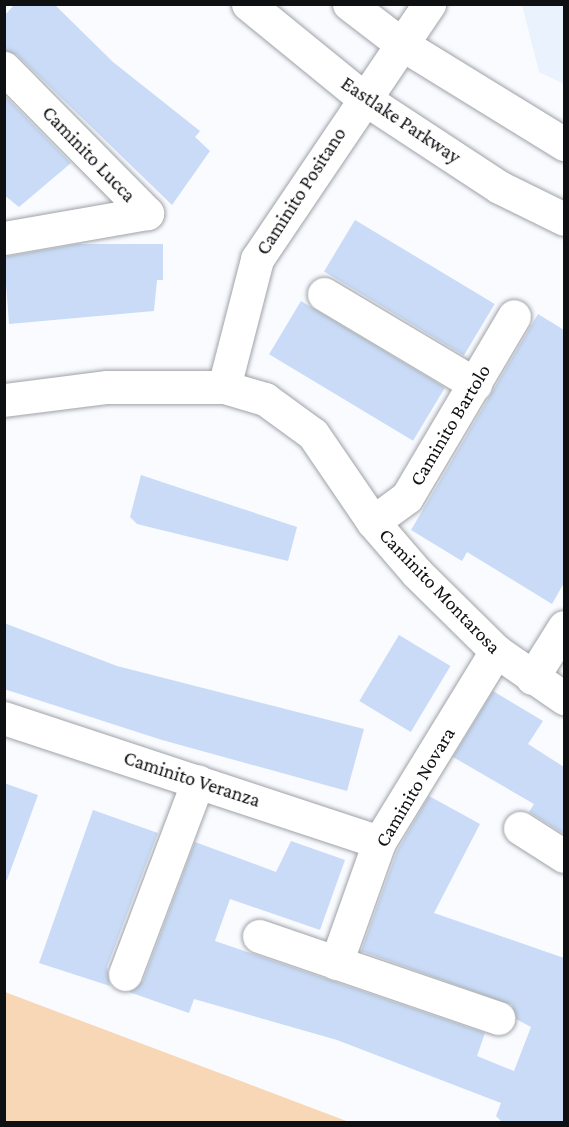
<!DOCTYPE html>
<style>
body{margin:0}
#map{position:relative;width:569px;height:1127px;overflow:hidden;background:#f9fbff;font-family:"Crimson Pro",serif}
div>[style]{position:absolute}
.built>*{inset:0;background:#eaf2fd}
.green>*{inset:0;background:#f8d7b6}
.building>*{inset:0;background:#c9dbf6;transform-origin:0 0}
.roads{filter:drop-shadow(0 0 2px #9fa2a7) drop-shadow(0 0 2px #9fa2a7)}
.minor>*{height:33px;margin:-16.5px;padding:0 16.5px;transform-origin:16.5px;border-radius:16.5px;background:#fff}
.major>*{height:33px;margin:-16.5px;padding:0 16.5px;transform-origin:16.5px;border-radius:16.5px;background:#fff}
span{translate:-50% -50%;white-space:nowrap;text-align:center;line-height:1.15;-webkit-text-stroke:5px #fff;paint-order:stroke}
.street-label{font-size:20px;color:#0f1012}
.frame{position:absolute;inset:0;border:6px solid #0f1012;pointer-events:none}
</style>
<div id="map">
<div class="built">
<i style="clip-path:polygon(522px 5px,564px 5px,564px 84px,539px 72px)"></i>
</div>
<div class="green">
<i style="clip-path:polygon(4px 992px,5px 992px,349px 1122px,5px 1122px)"></i>
</div>
<div class="building">
<i style="clip-path:polygon(15px 4px,54px 4px,113px 62px,200px 131px,195px 137px,210px 151px,172px 205px,17px 55px,4px 50px,4px 16px)"></i>
<i style="clip-path:polygon(4px 95px,71px 163px,19px 207px,4px 195px)"></i>
<i style="left:355px;top:220px;width:163px;height:60px;rotate:31deg"></i>
<i style="clip-path:polygon(77px 244px,163px 244px,163px 280px,157px 280px,154px 311px,9px 324px,4px 257px)"></i>
<i style="left:301px;top:301px;width:168px;height:62px;rotate:31deg"></i>
<i style="clip-path:polygon(538px 314px,564px 330px,564px 583px,552px 604px,467px 552px,462px 561px,411px 530px)"></i>
<i style="clip-path:polygon(141px 475px,297px 527px,288px 561px,137px 524px,130px 517px)"></i>
<i style="clip-path:polygon(4px 623px,117px 666px,364px 729px,347px 791px,162px 740px,4px 689px)"></i>
<i style="left:399px;top:635px;width:60px;height:77px;rotate:31deg"></i>
<i style="clip-path:polygon(493px 691px,543px 721px,528px 744px,564px 767px,564px 834px,529px 812px,534px 804px,453px 757px)"></i>
<i style="clip-path:polygon(4px 783px,38px 795px,7px 880px,4px 880px)"></i>
<i style="clip-path:polygon(429px 796px,480px 824px,434px 913px,564px 958px,564px 1122px,502px 1122px,496px 1116px,501px 1103px,337px 1040px,194px 999px,189px 1013px,129px 992px,143px 981px,195px 842px,276px 872px,291px 841px,345px 860px,320px 930px,230px 899px,215px 941px,485px 1033px,477px 1056px,514px 1071px,531px 1027px,516px 1019px,512px 1005px,361px 951px,397px 851px)"></i>
<i style="clip-path:polygon(93px 810px,158px 833px,107px 967px,110px 986px,39px 963px)"></i>
</div>
<div class="roads">
<div class="minor">
<i style="left:4px;top:68px;width:204px;rotate:45.4deg"></i>
<i style="left:147px;top:213px;width:145px;rotate:170.1deg"></i>
<i style="left:324px;top:294px;width:176px;rotate:30.8deg"></i>
<i style="left:224px;top:387px;width:132px;rotate:-75.5deg"></i>
<i style="left:257px;top:259px;width:308px;rotate:-56deg"></i>
<i style="left:4px;top:400px;width:104px;rotate:-7.2deg"></i>
<i style="left:107px;top:387px;width:117px"></i>
<i style="left:224px;top:387px;width:43px;rotate:16.3deg"></i>
<i style="left:265px;top:399px;width:59px;rotate:36.1deg"></i>
<i style="left:313px;top:434px;width:107px;rotate:55.7deg"></i>
<i style="left:373px;top:522px;width:67px;rotate:49.2deg"></i>
<i style="left:417px;top:573px;width:111px;rotate:44.6deg"></i>
<i style="left:496px;top:651px;width:83px;rotate:34.7deg"></i>
<i style="left:373px;top:522px;width:42px;rotate:-36.3deg"></i>
<i style="left:407px;top:497px;width:210px;rotate:-59.4deg"></i>
<i style="left:532px;top:678px;width:60px;rotate:-57.9deg"></i>
<i style="left:4px;top:718px;width:395px;rotate:18.3deg"></i>
<i style="left:520px;top:828px;width:52px;rotate:32.5deg"></i>
<i style="left:259px;top:936px;width:253px;rotate:18.9deg"></i>
<i style="left:336px;top:963px;width:128px;rotate:-70.4deg"></i>
<i style="left:379px;top:842px;width:224px;rotate:-58.5deg"></i>
<i style="left:125px;top:974px;width:206px;rotate:-69.3deg"></i>
</div>
<div class="major">
<i style="left:248px;top:4px;width:147px;rotate:39.2deg"></i>
<i style="left:362px;top:97px;width:164px;rotate:33.3deg"></i>
<i style="left:499px;top:187px;width:72px;rotate:26.2deg"></i>
<i style="left:349px;top:4px;width:64px;rotate:37.4deg"></i>
<i style="left:400px;top:43px;width:193px;rotate:31.6deg"></i>
</div>
</div>
<div class="street-label">
<span style="left:401px;top:120px;rotate:34deg">Eastlake Parkway</span>
<span style="left:89px;top:154px;rotate:46deg">Caminito Lucca</span>
<span style="left:301px;top:191px;rotate:-57deg">Caminito Positano</span>
<span style="left:450px;top:425px;rotate:-59deg">Caminito Bartolo</span>
<span style="left:440px;top:591px;rotate:46deg">Caminito Montarosa</span>
<span style="left:192px;top:779px;rotate:18deg">Caminito Veranza</span>
<span style="left:415px;top:787px;rotate:-59deg">Caminito Novara</span>
</div>
<div class="frame"></div>
</div>
